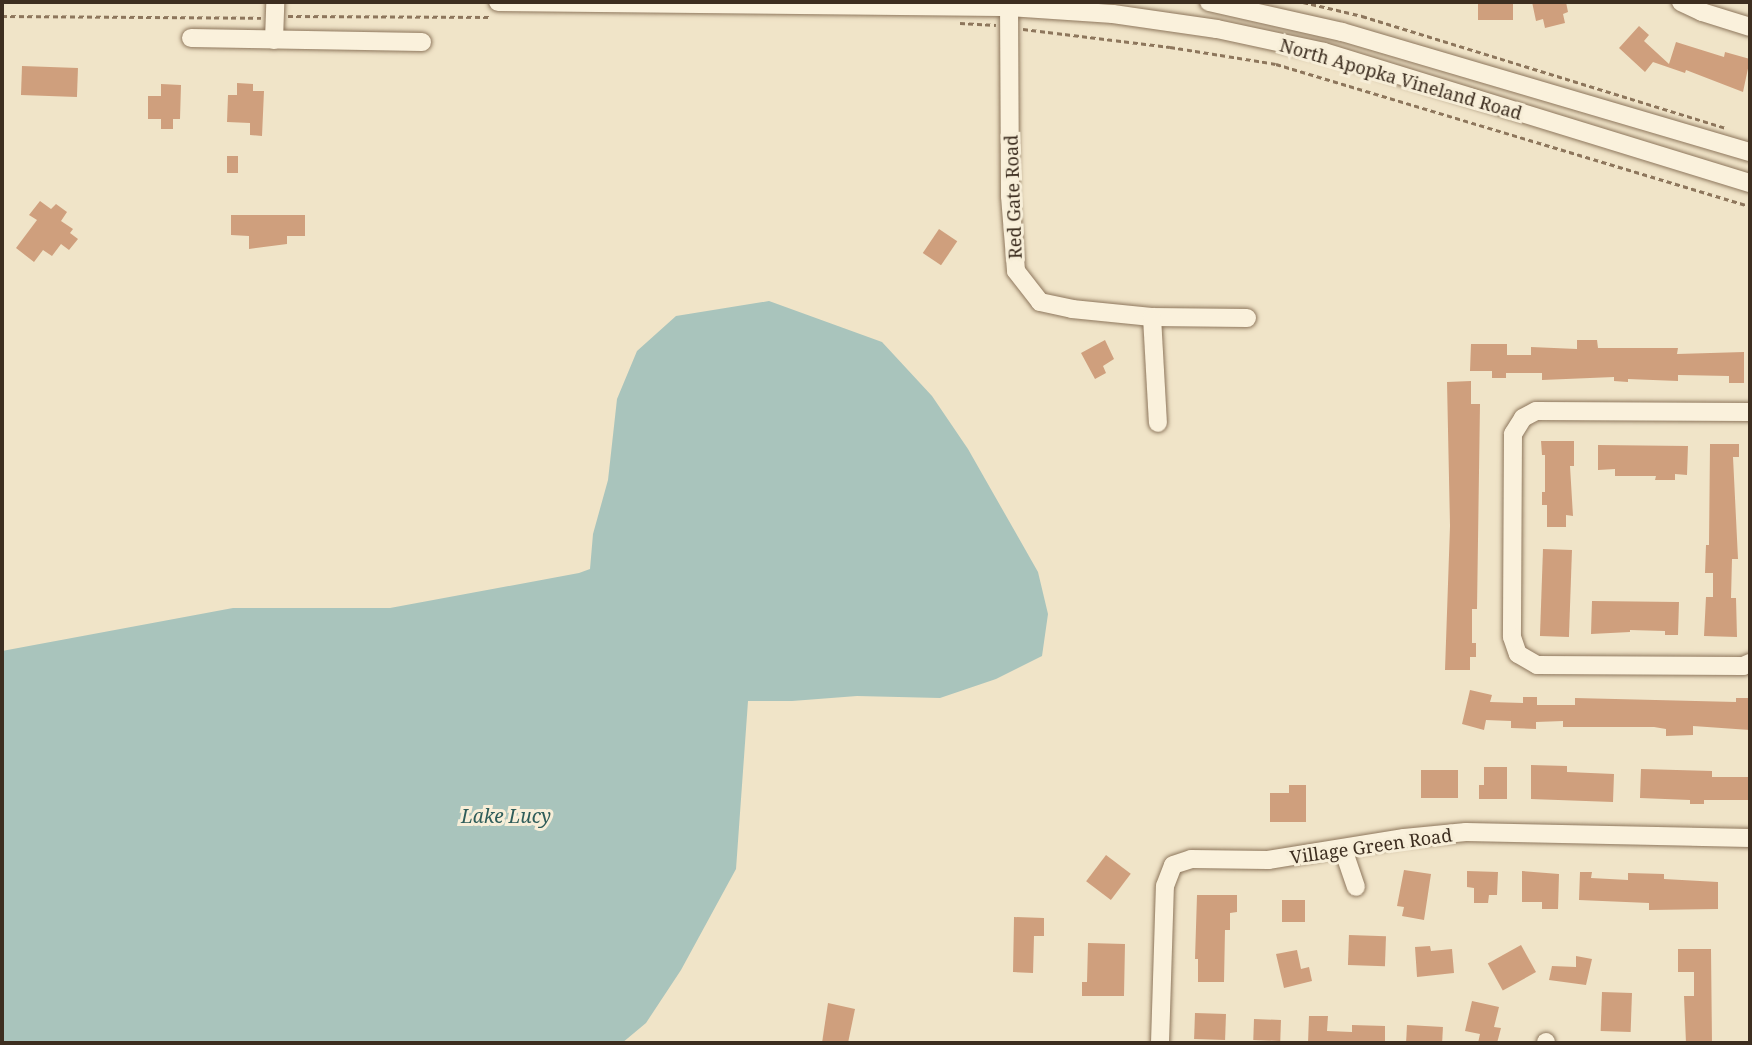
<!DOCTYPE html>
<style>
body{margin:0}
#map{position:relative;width:1752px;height:1045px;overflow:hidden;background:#f0e4c8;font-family:"Noto Serif",serif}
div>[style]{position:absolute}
.water>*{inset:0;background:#a9c4bc}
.building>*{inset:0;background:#cf9f7d;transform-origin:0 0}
.path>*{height:2.5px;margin-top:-1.25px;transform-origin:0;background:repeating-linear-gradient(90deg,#8d765c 0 5px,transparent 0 8.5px)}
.roads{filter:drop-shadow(0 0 2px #8d765c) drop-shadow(0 0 2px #8d765c)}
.minor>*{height:18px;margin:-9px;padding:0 9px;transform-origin:9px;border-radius:9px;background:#faf1dc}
span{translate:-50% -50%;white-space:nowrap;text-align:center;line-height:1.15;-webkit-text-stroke:6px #f7eed8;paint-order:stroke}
.street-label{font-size:18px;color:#3d2e20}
.water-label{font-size:19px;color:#2f5d5a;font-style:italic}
.frame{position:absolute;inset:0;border:4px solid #3d2e20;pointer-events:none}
</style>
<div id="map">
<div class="water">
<i style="clip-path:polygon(769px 301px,882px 342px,932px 396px,968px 449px,1038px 572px,1048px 614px,1042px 656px,996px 679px,940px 698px,857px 696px,792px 701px,748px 701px,736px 869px,681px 970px,646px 1023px,622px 1043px,2px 1043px,2px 651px,233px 608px,390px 608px,579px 573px,590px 569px,593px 534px,608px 480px,617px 399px,637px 351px,676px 316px)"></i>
</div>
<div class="building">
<i style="left:1478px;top:2px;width:35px;height:18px"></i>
<i style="clip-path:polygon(1532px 2px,1566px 2px,1568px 12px,1563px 14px,1565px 23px,1545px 28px,1543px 19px,1536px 21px)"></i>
<i style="clip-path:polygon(1639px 26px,1649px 35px,1644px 41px,1669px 64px,1676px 42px,1724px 57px,1725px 52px,1750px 59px,1743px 92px,1686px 70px,1685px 73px,1653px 62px,1645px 72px,1619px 48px)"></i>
<i style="left:22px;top:66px;width:56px;height:29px;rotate:2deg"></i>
<i style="clip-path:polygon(237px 83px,253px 84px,253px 91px,264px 91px,262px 136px,250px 135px,250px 123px,227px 122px,228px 95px,237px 95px)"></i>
<i style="clip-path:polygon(161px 84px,181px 85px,180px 119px,173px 119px,173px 129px,161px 129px,161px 119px,148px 119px,148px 96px,161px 96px)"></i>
<i style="left:227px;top:156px;width:11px;height:17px"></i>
<i style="clip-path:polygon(40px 201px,51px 209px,56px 204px,67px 212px,61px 221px,73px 229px,70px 233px,78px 239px,69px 250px,61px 244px,52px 256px,43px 250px,34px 262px,16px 248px,37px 220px,29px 215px)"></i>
<i style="clip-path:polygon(231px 215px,305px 215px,305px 236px,287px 236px,287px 244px,249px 249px,249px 236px,231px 235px)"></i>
<i style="left:939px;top:229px;width:22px;height:29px;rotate:34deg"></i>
<i style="clip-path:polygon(1105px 340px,1114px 359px,1103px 366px,1106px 373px,1095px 379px,1081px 353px)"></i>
<i style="clip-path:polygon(1577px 340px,1597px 340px,1598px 348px,1678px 348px,1677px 354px,1744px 352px,1744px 383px,1729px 383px,1729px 376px,1678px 375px,1678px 381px,1628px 379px,1628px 382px,1614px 381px,1614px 377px,1542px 380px,1542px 373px,1506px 373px,1506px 378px,1492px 378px,1492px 371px,1470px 371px,1471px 344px,1507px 344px,1507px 355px,1531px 355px,1531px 347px,1577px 349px)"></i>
<i style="clip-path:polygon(1471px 381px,1471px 404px,1480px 404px,1477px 609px,1472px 609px,1472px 643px,1476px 643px,1476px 657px,1470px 657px,1470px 670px,1445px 670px,1450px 526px,1447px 382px)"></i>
<i style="clip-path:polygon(1541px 441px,1574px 441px,1574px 466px,1570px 466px,1573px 516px,1566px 515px,1566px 527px,1547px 527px,1547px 505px,1542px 505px,1542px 492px,1545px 492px,1545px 455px,1542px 455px)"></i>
<i style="clip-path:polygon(1710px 444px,1739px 444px,1739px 457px,1733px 457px,1738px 559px,1732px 559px,1731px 598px,1736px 598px,1737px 637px,1704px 636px,1706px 597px,1713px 597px,1713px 573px,1705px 573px,1706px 545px,1709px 545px)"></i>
<i style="clip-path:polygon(1598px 445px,1688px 446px,1687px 475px,1675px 474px,1675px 480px,1655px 480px,1656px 476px,1615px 476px,1615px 469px,1598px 470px)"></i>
<i style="left:1543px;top:549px;width:29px;height:87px;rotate:2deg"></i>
<i style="clip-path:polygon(1592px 601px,1679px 602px,1678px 635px,1665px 635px,1665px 631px,1630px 630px,1630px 632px,1591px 634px)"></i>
<i style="clip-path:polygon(1470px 690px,1492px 695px,1490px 702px,1523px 703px,1523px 697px,1537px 697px,1537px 705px,1575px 705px,1575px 698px,1736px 702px,1736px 698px,1750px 698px,1750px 730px,1693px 726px,1693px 735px,1666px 736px,1666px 729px,1654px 727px,1563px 727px,1563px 721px,1536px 722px,1536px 729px,1511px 728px,1511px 721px,1486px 720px,1484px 730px,1462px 724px)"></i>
<i style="clip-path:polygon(1531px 765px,1567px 766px,1567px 772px,1614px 774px,1613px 802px,1531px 799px)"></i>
<i style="clip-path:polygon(1484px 767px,1507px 767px,1507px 799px,1479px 799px,1479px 785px,1484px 785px)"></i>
<i style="clip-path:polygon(1641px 769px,1712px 771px,1712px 777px,1750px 777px,1750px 800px,1704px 800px,1704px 804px,1690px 804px,1690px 800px,1640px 798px)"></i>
<i style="left:1458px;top:770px;width:28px;height:37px;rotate:90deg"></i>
<i style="clip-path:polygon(1289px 785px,1306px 785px,1306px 822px,1270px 822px,1270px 793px,1289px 793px)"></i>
<i style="left:1106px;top:855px;width:31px;height:33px;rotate:37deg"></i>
<i style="clip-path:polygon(1404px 870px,1431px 874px,1424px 920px,1402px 916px,1404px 907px,1397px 906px)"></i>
<i style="clip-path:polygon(1467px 871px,1498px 872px,1497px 895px,1489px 895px,1488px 903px,1474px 903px,1474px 888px,1467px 887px)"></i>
<i style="clip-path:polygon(1522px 871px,1559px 874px,1558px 909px,1542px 909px,1542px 902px,1522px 902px)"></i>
<i style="clip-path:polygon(1580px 872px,1592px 872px,1591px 878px,1628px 880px,1628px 873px,1664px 874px,1664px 879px,1718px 882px,1718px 909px,1649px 910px,1649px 903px,1579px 900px)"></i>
<i style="clip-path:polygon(1197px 895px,1237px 895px,1237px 912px,1230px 913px,1230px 930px,1225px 930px,1224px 982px,1198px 982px,1198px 959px,1195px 959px)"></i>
<i style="left:1305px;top:900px;width:22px;height:23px;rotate:90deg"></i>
<i style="clip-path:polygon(1014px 917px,1044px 918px,1044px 936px,1034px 936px,1033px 973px,1013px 972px)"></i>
<i style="left:1349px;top:935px;width:37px;height:30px;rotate:2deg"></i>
<i style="clip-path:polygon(1088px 943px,1125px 944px,1124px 996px,1082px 996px,1082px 982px,1087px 982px)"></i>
<i style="left:1521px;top:945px;width:31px;height:38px;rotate:61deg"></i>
<i style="clip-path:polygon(1430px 946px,1431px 951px,1452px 949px,1454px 973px,1417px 977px,1415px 947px)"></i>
<i style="clip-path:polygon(1678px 949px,1711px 949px,1712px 1043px,1686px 1043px,1684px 996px,1694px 996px,1694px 972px,1678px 972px)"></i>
<i style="clip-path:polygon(1297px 950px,1301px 969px,1309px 967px,1312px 981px,1284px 988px,1276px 954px)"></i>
<i style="clip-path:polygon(1576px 956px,1592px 959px,1586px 985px,1549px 980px,1552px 966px,1576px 967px)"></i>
<i style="left:1602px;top:992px;width:30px;height:39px;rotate:2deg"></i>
<i style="clip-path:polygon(1472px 1001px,1499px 1007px,1494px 1027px,1501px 1028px,1497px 1043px,1478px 1043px,1480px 1034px,1465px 1031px)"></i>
<i style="clip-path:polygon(828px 1003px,855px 1009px,848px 1043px,822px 1043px)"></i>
<i style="left:1195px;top:1013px;width:31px;height:26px;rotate:2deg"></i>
<i style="clip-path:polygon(1309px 1016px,1328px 1016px,1327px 1031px,1352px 1032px,1352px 1025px,1385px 1026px,1385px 1043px,1308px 1043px)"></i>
<i style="left:1254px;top:1019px;width:27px;height:21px;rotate:2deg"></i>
<i style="left:1407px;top:1025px;width:36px;height:18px;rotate:3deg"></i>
</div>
<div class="path">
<i style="left:1303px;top:2px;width:61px;rotate:13.3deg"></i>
<i style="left:1362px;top:16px;width:382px;rotate:17.1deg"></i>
<i style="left:2px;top:16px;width:259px;rotate:0.4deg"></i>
<i style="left:288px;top:16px;width:204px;rotate:0.3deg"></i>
<i style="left:960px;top:23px;width:36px;rotate:3deg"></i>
<i style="left:1023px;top:29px;width:148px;rotate:7deg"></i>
<i style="left:1170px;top:47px;width:107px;rotate:9.1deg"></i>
<i style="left:1276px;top:64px;width:495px;rotate:16.7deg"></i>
</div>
<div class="roads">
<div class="minor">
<i style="left:498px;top:2px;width:511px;rotate:0.56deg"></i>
<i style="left:1009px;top:7px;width:104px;rotate:3.9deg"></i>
<i style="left:1113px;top:14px;width:105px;rotate:8.2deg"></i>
<i style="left:1217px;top:29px;width:109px;rotate:12.1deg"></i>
<i style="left:1324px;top:52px;width:446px;rotate:17.1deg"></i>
<i style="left:1009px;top:2px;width:194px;rotate:89.7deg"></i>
<i style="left:1010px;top:196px;width:75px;rotate:85.4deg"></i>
<i style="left:1016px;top:271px;width:39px;rotate:52deg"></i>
<i style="left:1040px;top:302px;width:33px;rotate:12deg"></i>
<i style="left:1072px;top:309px;width:80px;rotate:5.7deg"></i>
<i style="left:1152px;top:317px;width:95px;rotate:0.6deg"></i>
<i style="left:1209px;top:2px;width:136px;rotate:12.7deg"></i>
<i style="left:1342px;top:32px;width:425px;rotate:16.4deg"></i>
<i style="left:1681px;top:2px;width:23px;rotate:25deg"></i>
<i style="left:1702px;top:12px;width:50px;rotate:17.4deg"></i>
<i style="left:191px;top:38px;width:231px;rotate:1deg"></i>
<i style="left:274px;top:40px;width:38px;rotate:-88deg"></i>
<i style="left:1152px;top:317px;width:106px;rotate:86.8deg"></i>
<i style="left:1750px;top:412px;width:214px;rotate:-179.7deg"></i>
<i style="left:1536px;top:411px;width:15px;rotate:152deg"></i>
<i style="left:1523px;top:418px;width:19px;rotate:122deg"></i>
<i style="left:1513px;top:434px;width:203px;rotate:90.3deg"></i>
<i style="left:1512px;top:637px;width:18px;rotate:71deg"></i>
<i style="left:1518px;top:654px;width:22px;rotate:30deg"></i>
<i style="left:1537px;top:665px;width:206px;rotate:0.3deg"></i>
<i style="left:1743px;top:666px;width:8px;rotate:-23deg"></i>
<i style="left:1343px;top:849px;width:40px;rotate:71.1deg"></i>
<i style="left:1546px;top:1042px;width:1px;rotate:90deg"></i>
<i style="left:1160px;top:1043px;width:157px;rotate:-88.2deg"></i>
<i style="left:1165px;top:886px;width:22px;rotate:-69deg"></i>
<i style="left:1173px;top:865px;width:19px;rotate:-18deg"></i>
<i style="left:1191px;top:859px;width:77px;rotate:0.7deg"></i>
<i style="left:1268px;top:860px;width:138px;rotate:-9.2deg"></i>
<i style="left:1404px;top:838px;width:62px;rotate:-5.5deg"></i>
<i style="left:1466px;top:832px;width:284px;rotate:1.2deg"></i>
</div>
</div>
<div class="street-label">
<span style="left:1401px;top:79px;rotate:16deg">North Apopka Vineland Road</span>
<span style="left:1013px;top:197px;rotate:-92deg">Red Gate Road</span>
<span style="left:1371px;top:846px;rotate:-8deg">Village Green Road</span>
</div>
<div class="water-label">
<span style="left:506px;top:817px">Lake Lucy</span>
</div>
<div class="frame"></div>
</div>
